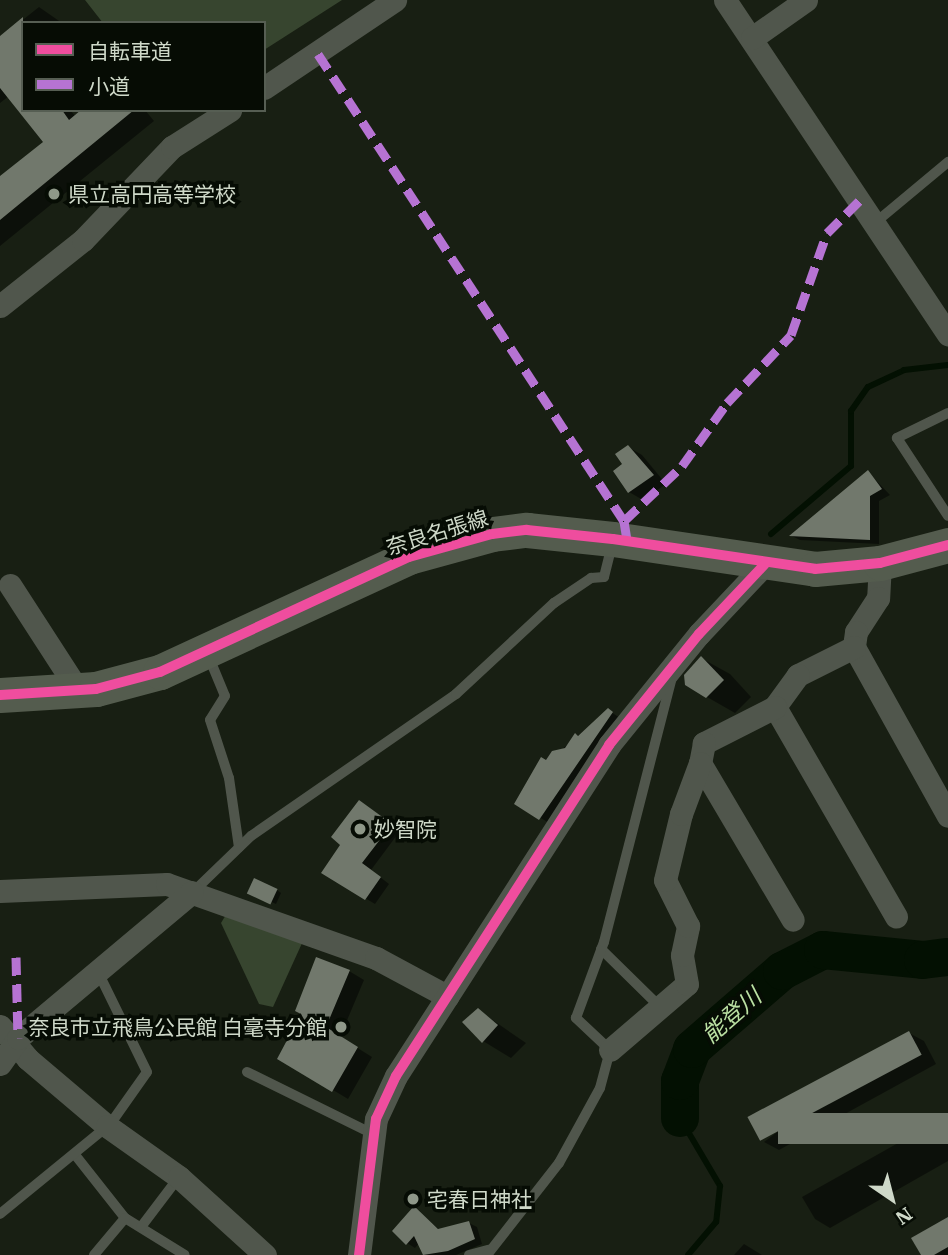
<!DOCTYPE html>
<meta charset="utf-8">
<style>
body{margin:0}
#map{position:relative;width:948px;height:1255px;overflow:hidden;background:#181f13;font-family:"IBM Plex Serif","Noto Sans JP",serif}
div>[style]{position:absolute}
.green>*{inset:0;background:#37452f}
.shadow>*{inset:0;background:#0007}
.stream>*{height:6px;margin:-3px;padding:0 3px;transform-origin:3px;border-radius:3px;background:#031002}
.river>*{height:38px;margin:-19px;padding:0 19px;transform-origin:19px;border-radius:19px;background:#031002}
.building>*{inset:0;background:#71786c;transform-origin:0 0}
.service>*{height:10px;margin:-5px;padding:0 5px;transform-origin:5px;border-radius:5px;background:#50564c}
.minor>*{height:23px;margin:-11.5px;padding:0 11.5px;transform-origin:11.5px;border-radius:11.5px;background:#50564c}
.primary>*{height:35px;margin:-17.5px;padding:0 17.5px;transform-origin:17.5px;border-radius:17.5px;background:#545c4e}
.quiet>*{height:9px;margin-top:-4.5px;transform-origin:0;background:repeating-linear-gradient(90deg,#b673d3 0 18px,transparent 0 27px)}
.cycleway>*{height:10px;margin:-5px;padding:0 5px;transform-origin:5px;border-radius:5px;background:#ef4d9e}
.dots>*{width:19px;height:19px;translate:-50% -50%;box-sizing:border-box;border:4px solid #060c04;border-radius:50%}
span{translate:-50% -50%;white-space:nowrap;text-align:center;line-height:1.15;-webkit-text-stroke:7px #060c04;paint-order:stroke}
.poi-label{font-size:21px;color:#cfd9c9}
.left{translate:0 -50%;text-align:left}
.right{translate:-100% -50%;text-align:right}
.street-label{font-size:21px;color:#cfd9c9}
.water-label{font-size:23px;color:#bbe1a3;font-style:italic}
.legend{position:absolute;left:21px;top:21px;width:245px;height:91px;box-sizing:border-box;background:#060c04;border:2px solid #565e53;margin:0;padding:9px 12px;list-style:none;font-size:21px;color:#cfd9c9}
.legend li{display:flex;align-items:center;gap:14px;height:35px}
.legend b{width:35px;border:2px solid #565e53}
.north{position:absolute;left:857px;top:1164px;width:70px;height:70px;-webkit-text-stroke:5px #060c04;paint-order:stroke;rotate:145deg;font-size:19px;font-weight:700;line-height:28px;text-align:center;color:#cfd9c9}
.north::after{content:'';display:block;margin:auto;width:24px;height:32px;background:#cfd9c9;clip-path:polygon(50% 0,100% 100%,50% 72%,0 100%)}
</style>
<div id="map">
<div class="green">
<i style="clip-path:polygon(85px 0,342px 0,264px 50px,264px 23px,103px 23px)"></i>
<i style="clip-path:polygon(227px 913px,303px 941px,273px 1007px,259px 1004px,221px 923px)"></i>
</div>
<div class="shadow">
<i style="clip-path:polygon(39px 7px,62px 23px,23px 23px,23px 110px,70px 110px,76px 117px,84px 110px,145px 110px,154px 121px,0 246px,0 179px,45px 142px,9px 96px,0 103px,0 38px)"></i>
<i style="clip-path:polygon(628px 447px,642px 455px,666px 484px,643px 500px,629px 492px,624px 464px)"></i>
<i style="clip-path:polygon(869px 473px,890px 495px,879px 501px,879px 544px,800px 540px,792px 536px)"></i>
<i style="clip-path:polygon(701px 658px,730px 674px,751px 697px,735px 713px,707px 697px)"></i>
<i style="clip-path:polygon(608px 710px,620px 718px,549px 823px,516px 803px,546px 763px)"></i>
<i style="clip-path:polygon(360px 802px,400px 831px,371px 870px,389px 884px,375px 904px,323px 873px,343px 844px)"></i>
<i style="clip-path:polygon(277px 890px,281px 893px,276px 904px,254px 894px)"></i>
<i style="clip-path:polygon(349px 971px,364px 980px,340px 1037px,372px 1057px,348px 1099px,280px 1058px)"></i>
<i style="clip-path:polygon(478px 1010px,526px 1043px,511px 1058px,483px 1041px)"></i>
<i style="clip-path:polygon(909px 1033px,924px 1041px,936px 1064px,779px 1150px,764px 1142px)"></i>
<i style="clip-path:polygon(948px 1115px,948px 1161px,830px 1228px,815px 1219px,802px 1197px)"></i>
<i style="clip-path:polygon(414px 1208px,441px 1231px,469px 1223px,477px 1227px,482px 1244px,456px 1255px,425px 1255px,419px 1243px,415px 1248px,407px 1243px)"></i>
<i style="clip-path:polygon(948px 1219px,948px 1255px,923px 1255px)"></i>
<i style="clip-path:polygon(744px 1244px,762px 1255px,734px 1255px)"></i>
</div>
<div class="stream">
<i style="left:771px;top:534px;width:105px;rotate:-40.4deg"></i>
<i style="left:851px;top:466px;width:55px;rotate:-90deg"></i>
<i style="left:851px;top:411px;width:29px;rotate:-55deg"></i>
<i style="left:868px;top:387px;width:40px;rotate:-25deg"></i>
<i style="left:904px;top:370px;width:44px;rotate:-6.5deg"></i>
<i style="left:680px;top:1118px;width:79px;rotate:59.5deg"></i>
<i style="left:720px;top:1186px;width:36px;rotate:96deg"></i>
<i style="left:716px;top:1222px;width:43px;rotate:130.3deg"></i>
</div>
<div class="river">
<i style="left:680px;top:1118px;width:37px;rotate:-90deg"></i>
<i style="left:680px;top:1081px;width:34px;rotate:-69deg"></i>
<i style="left:692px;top:1049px;width:119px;rotate:-40.9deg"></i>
<i style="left:782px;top:971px;width:46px;rotate:-27.1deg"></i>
<i style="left:823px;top:950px;width:100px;rotate:5.7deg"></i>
<i style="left:923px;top:960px;width:25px;rotate:-7deg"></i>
</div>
<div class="building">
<i style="clip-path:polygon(23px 17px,23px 110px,62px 110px,69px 120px,81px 110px,134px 110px,0 220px,0 176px,43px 142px,0 88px,0 36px)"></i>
<i style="clip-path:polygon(628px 445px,654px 475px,628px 493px,613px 471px,622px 464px,615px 454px)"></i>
<i style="clip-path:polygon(868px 470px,882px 489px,870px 496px,870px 540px,789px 536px)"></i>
<i style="clip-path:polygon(701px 656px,724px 680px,706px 698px,685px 685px,684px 675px)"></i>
<i style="clip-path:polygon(608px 708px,613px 712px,539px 820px,514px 804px,541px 757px,546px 760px,552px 751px,565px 748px,575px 733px,578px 736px)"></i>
<i style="clip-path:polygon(359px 800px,392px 824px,362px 863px,381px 877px,365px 900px,321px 873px,340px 845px,331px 837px)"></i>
<i style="left:254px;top:878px;width:26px;height:17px;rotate:25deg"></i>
<i style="clip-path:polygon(316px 957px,350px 970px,326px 1027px,358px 1047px,332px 1092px,277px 1059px,301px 1014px,295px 1011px)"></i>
<i style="clip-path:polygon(478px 1008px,498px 1025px,482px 1043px,462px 1022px)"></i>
<i style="left:909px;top:1031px;width:27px;height:183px;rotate:62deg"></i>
<i style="left:948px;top:1113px;width:31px;height:170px;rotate:90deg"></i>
<i style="clip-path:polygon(414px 1206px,438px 1229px,469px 1221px,475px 1239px,448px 1251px,423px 1255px,414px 1236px,406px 1245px,392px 1231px)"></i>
<i style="clip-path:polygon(948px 1217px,948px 1247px,934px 1255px,921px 1255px,911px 1238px)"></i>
</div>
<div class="service">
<i style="left:876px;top:222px;width:94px;rotate:-39.8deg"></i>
<i style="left:948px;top:413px;width:57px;rotate:153.9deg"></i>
<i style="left:897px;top:438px;width:93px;rotate:56.8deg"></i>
<i style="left:208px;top:655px;width:44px;rotate:67.5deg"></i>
<i style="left:225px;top:696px;width:28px;rotate:122deg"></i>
<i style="left:210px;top:720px;width:61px;rotate:71.9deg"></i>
<i style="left:229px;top:778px;width:70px;rotate:81.8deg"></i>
<i style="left:193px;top:892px;width:81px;rotate:-44deg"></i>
<i style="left:251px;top:836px;width:249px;rotate:-34.7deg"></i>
<i style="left:456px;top:694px;width:134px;rotate:-42.9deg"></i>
<i style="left:554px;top:603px;width:45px;rotate:-34deg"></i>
<i style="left:591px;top:578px;width:13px;rotate:-4deg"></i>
<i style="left:604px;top:577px;width:33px;rotate:-76deg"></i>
<i style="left:601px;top:949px;width:83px;rotate:44.5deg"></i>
<i style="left:247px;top:1072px;width:143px;rotate:26.2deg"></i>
<i style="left:76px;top:1156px;width:79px;rotate:51.7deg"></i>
<i style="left:125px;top:1218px;width:70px;rotate:31.7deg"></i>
<i style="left:0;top:1214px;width:144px;rotate:-39.3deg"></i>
<i style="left:111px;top:1123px;width:62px;rotate:-54.8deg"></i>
<i style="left:147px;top:1072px;width:114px;rotate:-116.1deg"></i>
<i style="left:141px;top:1227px;width:63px;rotate:-52.8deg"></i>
<i style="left:94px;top:1255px;width:48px;rotate:-50deg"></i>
<i style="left:469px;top:1255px;width:20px;rotate:-15deg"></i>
<i style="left:487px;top:1255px;width:117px;rotate:-52deg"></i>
<i style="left:559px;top:1163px;width:85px;rotate:-61.3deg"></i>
<i style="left:600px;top:1088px;width:39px;rotate:-75deg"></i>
<i style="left:610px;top:1050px;width:47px;rotate:-136.7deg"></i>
<i style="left:576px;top:1018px;width:81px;rotate:-69.8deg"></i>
<i style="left:604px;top:942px;width:277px;rotate:-75.6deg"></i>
</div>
<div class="minor">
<i style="left:725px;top:0;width:402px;rotate:56.3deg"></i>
<i style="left:752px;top:38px;width:66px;rotate:-35.1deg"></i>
<i style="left:264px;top:88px;width:158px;rotate:-33.9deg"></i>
<i style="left:0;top:306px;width:106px;rotate:-38.5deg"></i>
<i style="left:83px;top:240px;width:129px;rotate:-46.3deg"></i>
<i style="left:172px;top:147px;width:69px;rotate:-32.5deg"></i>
<i style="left:880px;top:563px;width:35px;rotate:93deg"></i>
<i style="left:878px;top:598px;width:40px;rotate:122.9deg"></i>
<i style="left:856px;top:632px;width:15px;rotate:98deg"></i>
<i style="left:854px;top:647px;width:193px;rotate:60.9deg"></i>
<i style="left:10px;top:585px;width:125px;rotate:57.1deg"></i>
<i style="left:854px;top:647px;width:63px;rotate:153.4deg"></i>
<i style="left:798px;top:675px;width:39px;rotate:126deg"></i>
<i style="left:775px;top:707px;width:242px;rotate:60deg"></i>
<i style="left:775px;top:707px;width:80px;rotate:153.1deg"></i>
<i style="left:704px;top:743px;width:20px;rotate:101deg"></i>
<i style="left:700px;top:763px;width:182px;rotate:59.4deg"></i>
<i style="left:0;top:891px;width:167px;rotate:-2.4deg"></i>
<i style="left:167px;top:884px;width:222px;rotate:19.5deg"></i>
<i style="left:376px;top:958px;width:81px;rotate:28.2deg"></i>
<i style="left:0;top:1026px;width:43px;rotate:49.7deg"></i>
<i style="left:28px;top:1059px;width:104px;rotate:40.3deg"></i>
<i style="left:107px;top:1126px;width:88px;rotate:35.3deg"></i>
<i style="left:179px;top:1177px;width:116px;rotate:42.2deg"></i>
<i style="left:610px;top:1050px;width:101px;rotate:-40.6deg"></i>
<i style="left:687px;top:984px;width:29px;rotate:-100deg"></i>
<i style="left:682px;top:955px;width:30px;rotate:-78deg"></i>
<i style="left:688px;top:926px;width:51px;rotate:-116.6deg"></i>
<i style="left:665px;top:880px;width:68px;rotate:-76.4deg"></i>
<i style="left:681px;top:814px;width:54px;rotate:-69.6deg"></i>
<i style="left:0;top:1064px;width:32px;rotate:-55deg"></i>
<i style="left:18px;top:1038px;width:227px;rotate:-40deg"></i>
<i style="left:359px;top:1255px;width:137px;rotate:-82.9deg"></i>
<i style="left:376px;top:1119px;width:47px;rotate:-65.1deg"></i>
<i style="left:396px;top:1076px;width:394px;rotate:-57.2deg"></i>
<i style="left:609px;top:745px;width:143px;rotate:-51deg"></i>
<i style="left:699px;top:634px;width:96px;rotate:-46.7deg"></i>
</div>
<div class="primary">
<i style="left:0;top:695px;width:96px;rotate:-3.6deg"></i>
<i style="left:96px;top:689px;width:66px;rotate:-14.9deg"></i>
<i style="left:160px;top:672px;width:274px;rotate:-24.8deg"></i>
<i style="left:409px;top:557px;width:86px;rotate:-15.5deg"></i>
<i style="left:492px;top:534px;width:35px;rotate:-7deg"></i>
<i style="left:527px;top:530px;width:86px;rotate:6deg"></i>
<i style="left:613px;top:539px;width:204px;rotate:8.4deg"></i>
<i style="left:815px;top:569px;width:65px;rotate:-5.3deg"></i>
<i style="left:880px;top:563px;width:70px;rotate:-14.8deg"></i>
</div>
<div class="quiet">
<i style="left:318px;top:54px;width:558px;rotate:56.77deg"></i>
<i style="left:624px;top:521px;width:20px;rotate:81deg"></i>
<i style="left:624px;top:521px;width:80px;rotate:-43.5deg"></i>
<i style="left:682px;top:466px;width:77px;rotate:-54.5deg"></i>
<i style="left:727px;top:403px;width:93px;rotate:-46.7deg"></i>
<i style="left:791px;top:335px;width:108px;rotate:-70.6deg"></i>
<i style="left:827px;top:233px;width:47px;rotate:-45deg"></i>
<i style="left:16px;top:957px;width:81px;rotate:88.6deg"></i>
</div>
<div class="cycleway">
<i style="left:0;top:695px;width:96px;rotate:-3.6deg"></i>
<i style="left:96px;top:689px;width:66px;rotate:-14.9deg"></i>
<i style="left:160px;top:672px;width:274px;rotate:-24.8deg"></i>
<i style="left:409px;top:557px;width:86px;rotate:-15.5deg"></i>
<i style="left:492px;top:534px;width:35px;rotate:-7deg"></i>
<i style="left:527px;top:530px;width:86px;rotate:6deg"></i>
<i style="left:613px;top:539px;width:204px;rotate:8.4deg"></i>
<i style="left:815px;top:569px;width:65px;rotate:-5.3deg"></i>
<i style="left:880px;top:563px;width:70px;rotate:-14.8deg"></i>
<i style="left:359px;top:1255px;width:137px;rotate:-82.9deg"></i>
<i style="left:376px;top:1119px;width:47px;rotate:-65.1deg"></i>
<i style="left:396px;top:1076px;width:394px;rotate:-57.2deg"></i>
<i style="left:609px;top:745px;width:143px;rotate:-51deg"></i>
<i style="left:699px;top:634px;width:96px;rotate:-46.7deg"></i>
</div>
<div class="dots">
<i style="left:54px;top:194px;background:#8f9889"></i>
<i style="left:360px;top:829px;background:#8f9889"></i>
<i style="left:341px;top:1027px;background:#8f9889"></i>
<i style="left:413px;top:1199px;background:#8f9889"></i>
</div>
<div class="poi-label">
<span class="left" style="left:68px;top:194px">県立高円高等学校</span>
<span class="left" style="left:374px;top:829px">妙智院</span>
<span class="right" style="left:327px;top:1027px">奈良市立飛鳥公民館 白毫寺分館</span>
<span class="left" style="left:427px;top:1199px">宅春日神社</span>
</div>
<div class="street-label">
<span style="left:437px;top:532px;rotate:-17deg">奈良名張線</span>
</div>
<div class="water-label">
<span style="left:731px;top:1015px;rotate:-41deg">能登川</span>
</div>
<ul class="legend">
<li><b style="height:9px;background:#ef4d9e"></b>自転車道</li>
<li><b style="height:9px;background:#b673d3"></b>小道</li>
</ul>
<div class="north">N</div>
</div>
